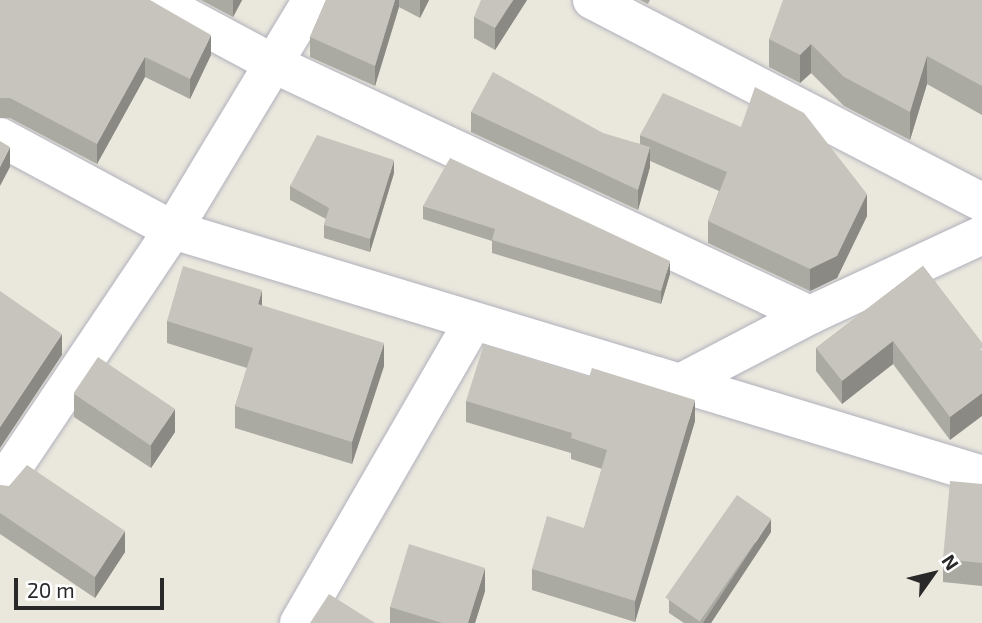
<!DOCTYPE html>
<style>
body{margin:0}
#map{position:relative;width:982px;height:623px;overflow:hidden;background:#eae8dd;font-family:"Exo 2",sans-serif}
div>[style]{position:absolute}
.roads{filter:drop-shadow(0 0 2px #b1b0bc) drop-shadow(0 0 2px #b1b0bc)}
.minor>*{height:38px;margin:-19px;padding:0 19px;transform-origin:19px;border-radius:19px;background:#fff}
.wall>*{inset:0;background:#aaa9a2}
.shaded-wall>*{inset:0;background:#8b8984}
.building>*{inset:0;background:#c6c4bc;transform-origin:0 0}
span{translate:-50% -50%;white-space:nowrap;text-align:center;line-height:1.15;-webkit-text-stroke:6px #fff;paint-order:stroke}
.north{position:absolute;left:898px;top:539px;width:70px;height:70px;-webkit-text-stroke:5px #fff;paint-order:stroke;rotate:56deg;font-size:19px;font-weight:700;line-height:28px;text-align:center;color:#292929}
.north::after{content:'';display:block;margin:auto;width:24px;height:32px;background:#292929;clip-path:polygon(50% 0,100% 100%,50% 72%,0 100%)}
.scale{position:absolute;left:14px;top:578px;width:150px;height:32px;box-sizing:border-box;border:4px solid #292929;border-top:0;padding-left:9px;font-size:21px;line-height:24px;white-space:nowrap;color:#292929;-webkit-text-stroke:5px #fff;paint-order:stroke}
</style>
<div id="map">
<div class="roads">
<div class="minor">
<i style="left:155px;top:0;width:137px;rotate:28.2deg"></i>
<i style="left:276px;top:65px;width:590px;rotate:25.09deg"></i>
<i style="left:592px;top:0;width:439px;rotate:27.4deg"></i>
<i style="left:0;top:137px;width:196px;rotate:28.3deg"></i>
<i style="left:173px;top:230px;width:530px;rotate:16.79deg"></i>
<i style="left:680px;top:383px;width:147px;rotate:-27.6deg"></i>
<i style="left:810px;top:315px;width:190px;rotate:-24.9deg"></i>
<i style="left:680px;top:383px;width:316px;rotate:16.9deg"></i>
<i style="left:0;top:487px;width:310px;rotate:-56.1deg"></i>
<i style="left:173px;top:230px;width:269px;rotate:-58.9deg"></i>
<i style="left:299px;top:623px;width:348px;rotate:-60deg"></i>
</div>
</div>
<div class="wall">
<i style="clip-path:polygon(0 0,211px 55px,190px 99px,145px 77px,97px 164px,10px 118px,0 118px)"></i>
<i style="clip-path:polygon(201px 0,242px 0,233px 17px)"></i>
<i style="clip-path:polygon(326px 0,429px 0,420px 18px,399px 7px,375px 86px,310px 57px,310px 37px)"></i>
<i style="clip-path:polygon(527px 0,495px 50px,474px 38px,474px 17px)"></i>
<i style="clip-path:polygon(640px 0,650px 0,648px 4px)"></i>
<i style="clip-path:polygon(982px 0,982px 115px,927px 84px,910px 140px,844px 106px,811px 73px,800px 83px,769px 67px,769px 39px)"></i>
<i style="clip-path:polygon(471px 112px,640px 144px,640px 135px,867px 216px,837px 278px,810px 291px,708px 243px,708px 221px,719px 191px,650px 161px,650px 167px,638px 210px,471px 132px)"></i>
<i style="clip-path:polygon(394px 173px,370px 252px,324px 238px,324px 225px,326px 219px,290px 200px,290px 186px)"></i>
<i style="clip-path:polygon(423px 206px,670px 274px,661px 304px,492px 253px,492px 241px,423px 219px)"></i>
<i style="clip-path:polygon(923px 266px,982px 343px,950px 440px,893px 364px,842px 404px,816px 371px,816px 348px)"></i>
<i style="clip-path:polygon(262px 306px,384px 366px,352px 464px,235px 428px,235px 406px,247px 368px,167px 343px,167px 321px)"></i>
<i style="clip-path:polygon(74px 394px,175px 432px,151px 468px,74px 417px)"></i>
<i style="clip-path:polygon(466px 401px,695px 421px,635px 622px,532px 590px,532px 569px,584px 528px,602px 469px,571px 459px,571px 453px,466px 422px)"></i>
<i style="clip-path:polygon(982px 484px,982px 586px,943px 582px,943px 559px)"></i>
<i style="clip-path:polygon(0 485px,125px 552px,95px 598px,0 534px)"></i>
<i style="clip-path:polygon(771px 532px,711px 623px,684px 623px,669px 613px,669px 600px)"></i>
<i style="clip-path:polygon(485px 591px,475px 623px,390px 623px,390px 607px)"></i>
</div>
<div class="shaded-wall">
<i style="clip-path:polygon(233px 0,242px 0,233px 17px)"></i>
<i style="clip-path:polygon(395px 0,399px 0,399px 7px,375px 86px,375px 66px)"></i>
<i style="clip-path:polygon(420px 0,429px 0,420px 18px)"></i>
<i style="clip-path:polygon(513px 0,527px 0,495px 50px,495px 28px)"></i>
<i style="clip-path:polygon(211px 35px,211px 55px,190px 99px,190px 79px)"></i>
<i style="clip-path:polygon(811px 44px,811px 73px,800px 83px,800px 55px)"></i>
<i style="clip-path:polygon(927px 56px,927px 84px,910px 140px,910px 112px)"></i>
<i style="clip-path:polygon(145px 57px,145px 77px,97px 164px,97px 144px)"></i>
<i style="clip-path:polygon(10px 147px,10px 167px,0 186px,0 167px)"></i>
<i style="clip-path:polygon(650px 147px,650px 167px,638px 210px,638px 190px)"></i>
<i style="clip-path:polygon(394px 160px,394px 173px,370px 252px,370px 239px)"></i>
<i style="clip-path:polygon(867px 194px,867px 216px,837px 278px,810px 291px,810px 269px)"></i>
<i style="clip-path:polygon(670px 261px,670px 274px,661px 304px,661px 291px)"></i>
<i style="clip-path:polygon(262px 290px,262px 313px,258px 304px)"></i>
<i style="clip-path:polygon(62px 334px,62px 355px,0 448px,0 427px)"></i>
<i style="clip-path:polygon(893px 341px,893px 364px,842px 404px,842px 381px)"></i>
<i style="clip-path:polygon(384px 343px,384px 366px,352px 464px,352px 442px)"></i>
<i style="clip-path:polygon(982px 393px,982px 416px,950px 440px,950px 417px)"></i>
<i style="clip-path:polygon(695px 400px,695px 421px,635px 622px,635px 601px)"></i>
<i style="clip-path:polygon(175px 409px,175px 432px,151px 468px,151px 445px)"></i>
<i style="clip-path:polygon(771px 519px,771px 532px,711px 623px,703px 623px)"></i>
<i style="clip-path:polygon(125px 531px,125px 552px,95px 598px,95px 577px)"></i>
<i style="clip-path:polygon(485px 568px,485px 591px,475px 623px,468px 623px)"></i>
</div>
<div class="building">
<i style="clip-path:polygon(0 0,150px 0,211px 35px,190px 79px,145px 57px,97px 144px,10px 98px,0 98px)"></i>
<i style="clip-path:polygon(326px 0,395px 0,375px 66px,310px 37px)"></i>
<i style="clip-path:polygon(481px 0,513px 0,495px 28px,474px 17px)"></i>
<i style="clip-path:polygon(783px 0,982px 0,982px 86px,927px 56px,910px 112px,844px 77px,811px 44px,800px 55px,769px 39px)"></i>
<i style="clip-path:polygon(493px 72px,603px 133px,650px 147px,638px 190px,471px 112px)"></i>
<i style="clip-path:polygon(755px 87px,804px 113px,867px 194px,837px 256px,810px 269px,708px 221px,727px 172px,640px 135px,663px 93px,741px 127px)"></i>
<i style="clip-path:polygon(317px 135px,394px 160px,370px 239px,324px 225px,329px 208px,290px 186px)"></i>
<i style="clip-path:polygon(0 141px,10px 147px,0 167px)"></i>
<i style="clip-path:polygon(450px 158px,670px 261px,661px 291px,492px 240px,495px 229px,423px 206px)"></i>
<i style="clip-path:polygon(183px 266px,262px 290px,258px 304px,384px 343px,352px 442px,235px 406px,253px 348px,167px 321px)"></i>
<i style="clip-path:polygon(923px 266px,982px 343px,982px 348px,980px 350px,982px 350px,982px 393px,950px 417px,893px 341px,842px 381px,816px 348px)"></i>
<i style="clip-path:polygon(0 291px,62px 334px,0 427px)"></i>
<i style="clip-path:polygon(484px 344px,589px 377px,592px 368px,695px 400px,635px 601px,532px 569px,547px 516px,584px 528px,607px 450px,571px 438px,572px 433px,466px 401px)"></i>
<i style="left:98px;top:357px;width:93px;height:44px;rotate:34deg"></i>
<i style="clip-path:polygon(27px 465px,125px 531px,95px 577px,0 513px,0 485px,9px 486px)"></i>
<i style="clip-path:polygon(950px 481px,982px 484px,982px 563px,943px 559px)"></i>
<i style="left:737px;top:495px;width:42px;height:125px;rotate:35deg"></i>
<i style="clip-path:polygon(409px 544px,485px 568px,468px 623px,442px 623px,390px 607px)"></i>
<i style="clip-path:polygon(329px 594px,375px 623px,310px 623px)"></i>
</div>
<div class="north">N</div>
<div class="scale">20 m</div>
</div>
